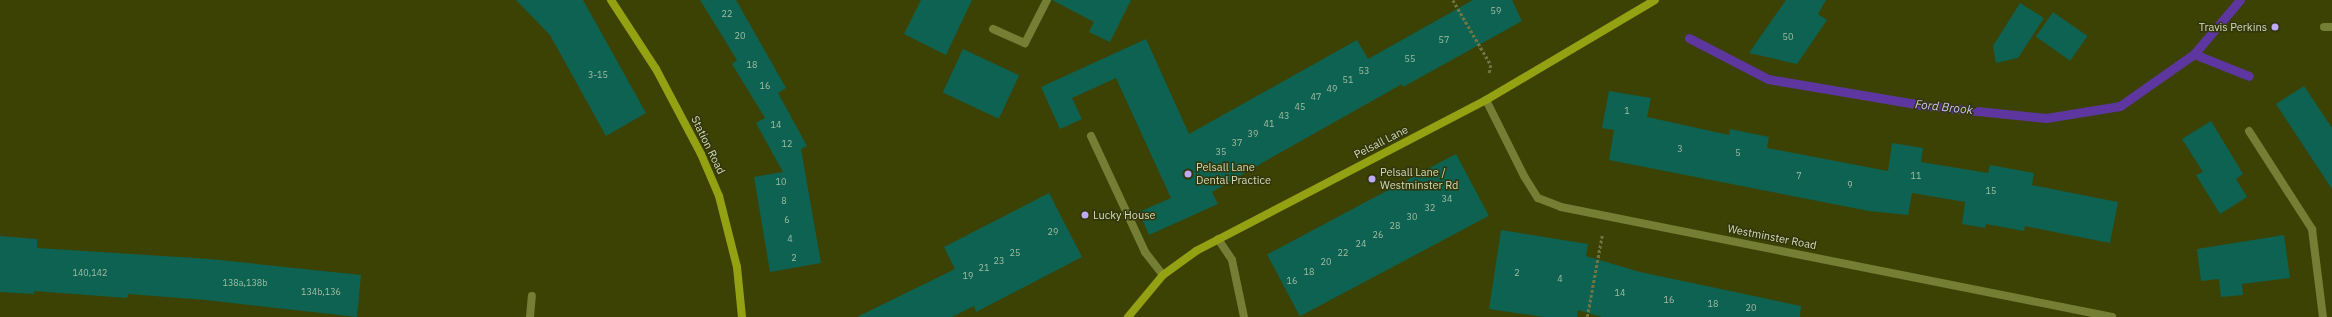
<!DOCTYPE html>
<style>
body{margin:0}
#map{position:relative;width:2332px;height:317px;overflow:hidden;background:#3c4204;font-family:"IBM Plex Sans",sans-serif}
div>[style]{position:absolute}
.stream>*{height:9px;margin:-4.5px;padding:0 4.5px;transform-origin:4.5px;border-radius:4.5px;background:#5d379f}
.building>*{inset:0;background:#0d6252;transform-origin:0 0}
.path>*{height:2.5px;margin-top:-1.25px;transform-origin:0;background:repeating-linear-gradient(90deg,#6f7542 0 3px,transparent 0 5px)}
.lane>*{height:8px;margin:-4px;padding:0 4px;transform-origin:4px;border-radius:4px;background:#747e34}
.street>*{height:8px;margin:-4px;padding:0 4px;transform-origin:4px;border-radius:4px;background:#747e34}
.secondary>*{height:8px;margin:-4px;padding:0 4px;transform-origin:4px;border-radius:4px;background:#93a112}
.dots>*{width:11px;height:11px;translate:-50% -50%;box-sizing:border-box;border:2px solid #31370a;border-radius:50%}
span{translate:-50% -50%;white-space:nowrap;text-align:center;line-height:1.15;-webkit-text-stroke:3px #31370a;paint-order:stroke}
.number-label{font-size:9px;color:#a3bda2}
.number-label span{-webkit-text-stroke-width:0}
.poi-label{font-size:11px;color:#d5dbbd}
.right{translate:-100% -50%;text-align:right}
.left{translate:0 -50%;text-align:left}
.street-label{font-size:11px;color:#d5dbbd}
.water-label{font-size:12px;color:#cfc2f8;font-style:italic}
</style>
<div id="map">
<div class="stream">
<i style="left:1689px;top:38px;width:89px;rotate:27.4deg"></i>
<i style="left:1768px;top:79px;width:162px;rotate:9.6deg"></i>
<i style="left:1928px;top:106px;width:119px;rotate:5.8deg"></i>
<i style="left:2046px;top:118px;width:75px;rotate:-9.2deg"></i>
<i style="left:2120px;top:106px;width:90px;rotate:-35.1deg"></i>
<i style="left:2194px;top:54px;width:59px;rotate:21.8deg"></i>
<i style="left:2194px;top:54px;width:71px;rotate:-49.6deg"></i>
</div>
<div class="building">
<i style="clip-path:polygon(516px 0,583px 0,646px 113px,606px 136px,550px 35px)"></i>
<i style="clip-path:polygon(700px 0,736px 0,786px 88px,778px 93px,807px 146px,801px 149px,821px 263px,770px 272px,754px 177px,783px 172px,756px 123px,765px 118px,732px 64px,737px 60px)"></i>
<i style="clip-path:polygon(921px 0,972px 0,946px 55px,904px 34px)"></i>
<i style="clip-path:polygon(1052px 0,1131px 0,1110px 42px,1089px 32px,1094px 22px)"></i>
<i style="clip-path:polygon(1473px 0,1512px 0,1522px 21px,1403px 87px,1402px 84px,1276px 155px,1212px 192px,1218px 204px,1149px 235px,1139px 212px,1171px 198px,1116px 78px,1072px 98px,1082px 119px,1060px 129px,1041px 87px,1146px 39px,1189px 134px,1357px 40px,1368px 59px)"></i>
<i style="clip-path:polygon(1786px 0,1826px 0,1818px 14px,1827px 20px,1797px 64px,1749px 53px)"></i>
<i style="clip-path:polygon(2020px 3px,2044px 18px,2018px 58px,1996px 63px,1993px 46px)"></i>
<i style="left:2053px;top:12px;width:42px;height:30px;rotate:35deg"></i>
<i style="left:963px;top:49px;width:62px;height:48px;rotate:25deg"></i>
<i style="clip-path:polygon(2304px 86px,2332px 128px,2332px 189px,2276px 104px)"></i>
<i style="clip-path:polygon(1609px 91px,1651px 98px,1647px 117px,1729px 135px,1730px 129px,1769px 137px,1767px 148px,1888px 171px,1892px 143px,1923px 148px,1921px 162px,1988px 173px,1990px 165px,2034px 173px,2032px 185px,2118px 202px,2110px 243px,2025px 226px,2024px 231px,1986px 224px,1985px 228px,1962px 224px,1965px 202px,1912px 193px,1908px 215px,1869px 211px,1609px 160px,1614px 130px,1602px 128px)"></i>
<i style="clip-path:polygon(2211px 121px,2243px 174px,2236px 179px,2247px 197px,2220px 214px,2196px 175px,2203px 172px,2182px 139px)"></i>
<i style="left:1456px;top:154px;width:70px;height:214px;rotate:62deg"></i>
<i style="clip-path:polygon(1049px 193px,1082px 257px,976px 312px,974px 306px,952px 317px,857px 317px,955px 269px,944px 247px)"></i>
<i style="clip-path:polygon(1501px 230px,1588px 244px,1586px 256px,1640px 272px,1801px 306px,1800px 317px,1602px 317px,1578px 310px,1577px 317px,1544px 317px,1489px 309px)"></i>
<i style="clip-path:polygon(2284px 235px,2290px 278px,2242px 284px,2243px 295px,2221px 297px,2219px 279px,2201px 281px,2197px 249px)"></i>
<i style="clip-path:polygon(0 236px,37px 239px,37px 248px,210px 259px,361px 275px,357px 317px,206px 300px,128px 294px,127px 298px,34px 291px,34px 294px,0 292px)"></i>
</div>
<div class="path">
<i style="left:1453px;top:0;width:75px;rotate:59.7deg"></i>
<i style="left:1491px;top:65px;width:10px;rotate:101deg"></i>
<i style="left:1587px;top:317px;width:83px;rotate:-79.6deg"></i>
</div>
<div class="lane">
<i style="left:2324px;top:27px;width:8px"></i>
<i style="left:2249px;top:131px;width:117px;rotate:57.3deg"></i>
<i style="left:2312px;top:229px;width:89px;rotate:82.9deg"></i>
<i style="left:1091px;top:136px;width:128px;rotate:65deg"></i>
<i style="left:1145px;top:252px;width:29px;rotate:52deg"></i>
<i style="left:1218px;top:239px;width:25px;rotate:56deg"></i>
<i style="left:1232px;top:260px;width:58px;rotate:78.1deg"></i>
<i style="left:530px;top:317px;width:21px;rotate:-85deg"></i>
</div>
<div class="street">
<i style="left:993px;top:29px;width:35px;rotate:24deg"></i>
<i style="left:1025px;top:43px;width:48px;rotate:-62.9deg"></i>
<i style="left:1486px;top:100px;width:85px;rotate:63.4deg"></i>
<i style="left:1524px;top:176px;width:26px;rotate:58deg"></i>
<i style="left:1538px;top:198px;width:25px;rotate:21deg"></i>
<i style="left:1561px;top:207px;width:562px;rotate:11.29deg"></i>
</div>
<div class="secondary">
<i style="left:611px;top:0;width:82px;rotate:56.9deg"></i>
<i style="left:656px;top:69px;width:96px;rotate:62.1deg"></i>
<i style="left:701px;top:154px;width:46px;rotate:66.8deg"></i>
<i style="left:719px;top:196px;width:73px;rotate:75.8deg"></i>
<i style="left:737px;top:267px;width:50px;rotate:84.3deg"></i>
<i style="left:1128px;top:317px;width:55px;rotate:-50.2deg"></i>
<i style="left:1163px;top:275px;width:41px;rotate:-36deg"></i>
<i style="left:1196px;top:251px;width:327px;rotate:-27.5deg"></i>
<i style="left:1486px;top:100px;width:196px;rotate:-30.6deg"></i>
</div>
<div class="dots">
<i style="left:2275px;top:27px;background:#bda9f5"></i>
<i style="left:1188px;top:174px;background:#bda9f5"></i>
<i style="left:1372px;top:179px;background:#bda9f5"></i>
<i style="left:1085px;top:215px;background:#bda9f5"></i>
</div>
<div class="number-label">
<span style="left:1496px;top:11px">59</span>
<span style="left:727px;top:14px">22</span>
<span style="left:740px;top:36px">20</span>
<span style="left:1788px;top:37px">50</span>
<span style="left:1444px;top:40px">57</span>
<span style="left:1410px;top:59px">55</span>
<span style="left:752px;top:65px">18</span>
<span style="left:1364px;top:71px">53</span>
<span style="left:598px;top:75px">3-15</span>
<span style="left:1348px;top:80px">51</span>
<span style="left:765px;top:86px">16</span>
<span style="left:1332px;top:89px">49</span>
<span style="left:1316px;top:97px">47</span>
<span style="left:1300px;top:107px">45</span>
<span style="left:1627px;top:111px">1</span>
<span style="left:1284px;top:116px">43</span>
<span style="left:1269px;top:124px">41</span>
<span style="left:776px;top:125px">14</span>
<span style="left:1253px;top:134px">39</span>
<span style="left:1237px;top:143px">37</span>
<span style="left:787px;top:144px">12</span>
<span style="left:1680px;top:149px">3</span>
<span style="left:1221px;top:152px">35</span>
<span style="left:1738px;top:153px">5</span>
<span style="left:1799px;top:176px">7</span>
<span style="left:1916px;top:176px">11</span>
<span style="left:781px;top:182px">10</span>
<span style="left:1850px;top:185px">9</span>
<span style="left:1991px;top:191px">15</span>
<span style="left:1447px;top:199px">34</span>
<span style="left:784px;top:201px">8</span>
<span style="left:1430px;top:208px">32</span>
<span style="left:1412px;top:217px">30</span>
<span style="left:787px;top:220px">6</span>
<span style="left:1395px;top:226px">28</span>
<span style="left:1053px;top:232px">29</span>
<span style="left:1378px;top:235px">26</span>
<span style="left:790px;top:239px">4</span>
<span style="left:1361px;top:244px">24</span>
<span style="left:1015px;top:253px">25</span>
<span style="left:1343px;top:253px">22</span>
<span style="left:794px;top:258px">2</span>
<span style="left:999px;top:261px">23</span>
<span style="left:1326px;top:262px">20</span>
<span style="left:984px;top:268px">21</span>
<span style="left:1309px;top:272px">18</span>
<span style="left:90px;top:273px">140,142</span>
<span style="left:1517px;top:273px">2</span>
<span style="left:968px;top:276px">19</span>
<span style="left:1560px;top:279px">4</span>
<span style="left:1292px;top:281px">16</span>
<span style="left:245px;top:283px">138a,138b</span>
<span style="left:321px;top:292px">134b,136</span>
<span style="left:1620px;top:293px">14</span>
<span style="left:1669px;top:300px">16</span>
<span style="left:1713px;top:304px">18</span>
<span style="left:1751px;top:308px">20</span>
</div>
<div class="poi-label">
<span class="right" style="left:2267px;top:27px">Travis Perkins</span>
<span class="left" style="left:1196px;top:174px">Pelsall Lane<br>Dental Practice</span>
<span class="left" style="left:1380px;top:179px">Pelsall Lane /<br>Westminster Rd</span>
<span class="left" style="left:1093px;top:215px">Lucky House</span>
</div>
<div class="street-label">
<span style="left:1381px;top:142px;rotate:-27deg">Pelsall Lane</span>
<span style="left:708px;top:145px;rotate:64deg">Station Road</span>
<span style="left:1772px;top:237px;rotate:11deg">Westminster Road</span>
</div>
<div class="water-label">
<span style="left:1944px;top:107px;rotate:6deg">Ford Brook</span>
</div>
</div>
